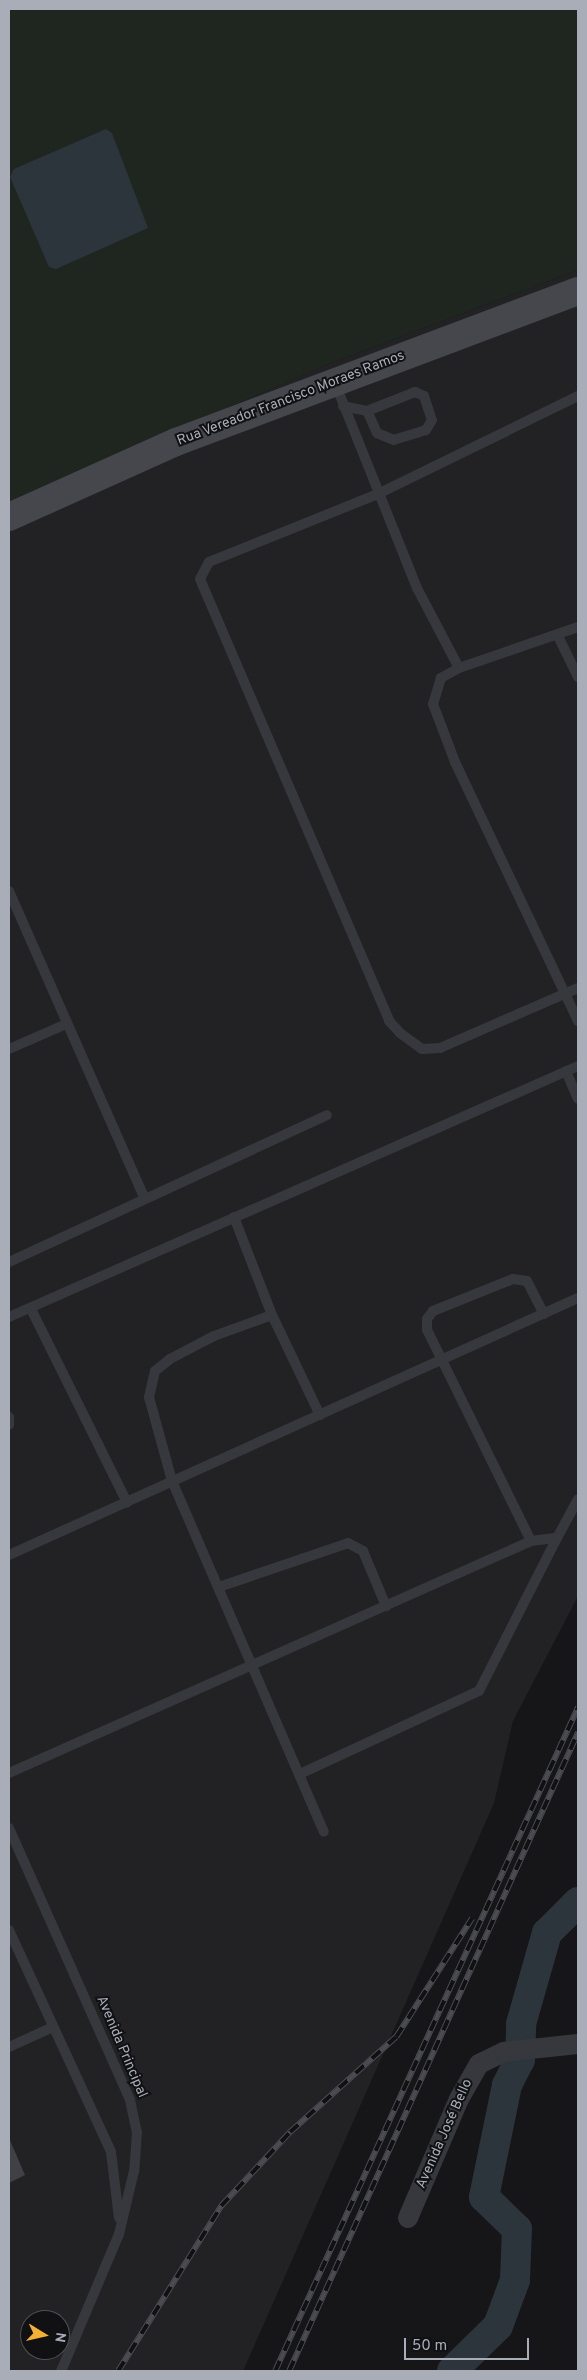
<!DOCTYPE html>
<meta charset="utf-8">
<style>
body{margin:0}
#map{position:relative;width:587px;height:2380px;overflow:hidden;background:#161618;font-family:Overpass,sans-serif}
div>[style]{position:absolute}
.built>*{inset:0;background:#222225}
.green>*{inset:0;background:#1e261f}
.water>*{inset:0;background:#2c353c}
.river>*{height:30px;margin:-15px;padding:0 15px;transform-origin:15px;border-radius:15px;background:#2c353c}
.building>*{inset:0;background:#404145}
.lane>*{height:10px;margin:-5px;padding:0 5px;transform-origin:5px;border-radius:5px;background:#37383d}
.street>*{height:20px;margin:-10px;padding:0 10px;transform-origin:10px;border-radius:10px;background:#37383d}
.secondary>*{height:28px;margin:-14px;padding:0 14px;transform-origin:14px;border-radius:14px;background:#45474d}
.rail>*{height:5.5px;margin-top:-2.75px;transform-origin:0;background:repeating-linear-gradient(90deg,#111113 0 11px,#4a4c52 0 22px);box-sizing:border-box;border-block:1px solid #4a4c52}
span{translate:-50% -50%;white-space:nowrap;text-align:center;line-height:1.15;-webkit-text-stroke:4px #111113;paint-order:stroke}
.street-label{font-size:14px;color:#a8adb8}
.frame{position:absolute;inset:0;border:10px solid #a8adb8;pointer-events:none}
.north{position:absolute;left:20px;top:2310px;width:50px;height:50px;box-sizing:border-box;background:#111113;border:1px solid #4d4f55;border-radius:50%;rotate:99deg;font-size:14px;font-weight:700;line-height:20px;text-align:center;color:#a8adb8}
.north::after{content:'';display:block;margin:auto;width:18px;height:22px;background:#f2b134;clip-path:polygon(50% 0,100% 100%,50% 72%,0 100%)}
.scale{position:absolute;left:404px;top:2338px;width:125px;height:22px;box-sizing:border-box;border:2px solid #a8adb8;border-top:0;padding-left:6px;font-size:15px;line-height:18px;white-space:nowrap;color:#a8adb8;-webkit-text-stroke:4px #111113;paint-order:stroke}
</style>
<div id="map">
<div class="built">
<i style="clip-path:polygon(evenodd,578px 270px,578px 1596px,513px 1721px,494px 1803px,243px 2371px,9px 2371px,9px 504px,328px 364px,578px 270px,30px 2320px,60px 2320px,60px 2350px,30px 2350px,30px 2320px)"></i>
</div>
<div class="green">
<i style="clip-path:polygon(9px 9px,578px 9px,578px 270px,328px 364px,9px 504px)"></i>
</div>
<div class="water">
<i style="clip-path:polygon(106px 129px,112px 133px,148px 228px,56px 269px,49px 267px,10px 177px,14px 169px)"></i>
</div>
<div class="river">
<i style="left:452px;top:2371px;width:64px;rotate:-44.4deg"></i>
<i style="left:498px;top:2326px;width:49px;rotate:-69.7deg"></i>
<i style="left:515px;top:2280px;width:51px;rotate:-87.8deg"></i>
<i style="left:517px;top:2229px;width:46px;rotate:-135.9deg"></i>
<i style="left:484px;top:2197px;width:114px;rotate:-78.4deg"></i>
<i style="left:507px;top:2085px;width:28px;rotate:-63deg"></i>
<i style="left:520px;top:2060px;width:36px;rotate:-88deg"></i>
<i style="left:521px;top:2024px;width:95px;rotate:-74.1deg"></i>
<i style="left:547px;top:1933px;width:44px;rotate:-45deg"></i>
</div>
<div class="building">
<i style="clip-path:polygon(9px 2138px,25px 2175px,9px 2183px)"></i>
</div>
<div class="lane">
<i style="left:335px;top:383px;width:221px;rotate:68.2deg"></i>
<i style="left:417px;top:588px;width:90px;rotate:62.3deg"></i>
<i style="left:578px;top:396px;width:223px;rotate:153.9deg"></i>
<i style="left:378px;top:494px;width:182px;rotate:158.1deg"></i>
<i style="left:209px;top:562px;width:19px;rotate:118deg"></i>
<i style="left:200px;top:579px;width:481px;rotate:66.8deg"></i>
<i style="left:389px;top:1021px;width:16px;rotate:47deg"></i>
<i style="left:400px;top:1033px;width:27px;rotate:36deg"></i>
<i style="left:422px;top:1049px;width:18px;rotate:-3deg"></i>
<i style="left:440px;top:1048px;width:150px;rotate:-23.5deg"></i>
<i style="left:343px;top:406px;width:25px;rotate:12deg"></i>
<i style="left:367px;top:411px;width:52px;rotate:-21.6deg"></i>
<i style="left:415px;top:392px;width:10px;rotate:24deg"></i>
<i style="left:424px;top:396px;width:25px;rotate:72deg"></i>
<i style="left:432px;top:420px;width:12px;rotate:121deg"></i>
<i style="left:426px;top:430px;width:34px;rotate:163deg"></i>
<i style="left:394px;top:440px;width:18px;rotate:-158deg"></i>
<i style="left:377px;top:433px;width:24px;rotate:-114deg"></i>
<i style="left:578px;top:627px;width:126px;rotate:161deg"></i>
<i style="left:459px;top:668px;width:21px;rotate:151deg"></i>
<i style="left:441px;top:678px;width:27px;rotate:107deg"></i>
<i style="left:433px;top:704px;width:62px;rotate:69.2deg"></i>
<i style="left:455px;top:762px;width:287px;rotate:64.6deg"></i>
<i style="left:558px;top:636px;width:46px;rotate:64deg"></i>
<i style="left:9px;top:891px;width:334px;rotate:66.2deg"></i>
<i style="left:9px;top:1049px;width:60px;rotate:-23.6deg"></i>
<i style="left:566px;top:1071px;width:30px;rotate:67deg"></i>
<i style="left:234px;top:1217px;width:105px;rotate:68.8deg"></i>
<i style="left:272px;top:1315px;width:111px;rotate:64.4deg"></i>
<i style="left:9px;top:1262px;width:350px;rotate:-24.8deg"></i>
<i style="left:31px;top:1309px;width:216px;rotate:63.6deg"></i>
<i style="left:272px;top:1315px;width:62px;rotate:160.1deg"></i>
<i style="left:214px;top:1336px;width:50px;rotate:152.4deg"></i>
<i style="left:170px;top:1359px;width:19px;rotate:141deg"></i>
<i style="left:155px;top:1371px;width:27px;rotate:103deg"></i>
<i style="left:149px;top:1397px;width:87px;rotate:74.7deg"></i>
<i style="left:172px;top:1481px;width:382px;rotate:66.6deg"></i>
<i style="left:9px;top:1317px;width:622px;rotate:-23.8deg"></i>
<i style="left:9px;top:1417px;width:8px;rotate:90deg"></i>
<i style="left:531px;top:1541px;width:235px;rotate:-116.2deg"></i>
<i style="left:427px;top:1330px;width:11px;rotate:-90deg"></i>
<i style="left:427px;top:1319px;width:10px;rotate:-53deg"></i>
<i style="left:433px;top:1311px;width:86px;rotate:-21.8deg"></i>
<i style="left:513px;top:1279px;width:14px;rotate:8deg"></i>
<i style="left:527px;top:1281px;width:37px;rotate:63deg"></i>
<i style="left:9px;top:1555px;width:624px;rotate:-24.31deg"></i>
<i style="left:219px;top:1587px;width:136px;rotate:-18.8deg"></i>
<i style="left:348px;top:1543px;width:17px;rotate:28deg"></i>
<i style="left:363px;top:1551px;width:60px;rotate:67.3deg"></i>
<i style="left:9px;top:1773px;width:571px;rotate:-23.96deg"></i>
<i style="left:531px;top:1541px;width:26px;rotate:-7deg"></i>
<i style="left:557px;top:1538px;width:44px;rotate:-61.7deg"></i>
<i style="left:302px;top:1773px;width:195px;rotate:-24.9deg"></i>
<i style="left:479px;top:1691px;width:172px;rotate:-63deg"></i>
<i style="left:9px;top:1828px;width:298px;rotate:66deg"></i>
<i style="left:130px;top:2100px;width:33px;rotate:78deg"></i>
<i style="left:137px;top:2132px;width:39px;rotate:94deg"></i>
<i style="left:134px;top:2171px;width:65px;rotate:103.4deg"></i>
<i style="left:119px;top:2234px;width:149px;rotate:112.9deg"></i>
<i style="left:9px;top:1930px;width:244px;rotate:65.3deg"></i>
<i style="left:111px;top:2152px;width:66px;rotate:83.1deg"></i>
<i style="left:9px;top:2047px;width:48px;rotate:-24.4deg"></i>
</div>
<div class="street">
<i style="left:408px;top:2218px;width:129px;rotate:-66.8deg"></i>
<i style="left:459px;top:2099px;width:40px;rotate:-60.3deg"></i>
<i style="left:479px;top:2064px;width:28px;rotate:-26deg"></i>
<i style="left:504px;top:2052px;width:74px;rotate:-6.2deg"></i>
</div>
<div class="secondary">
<i style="left:9px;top:517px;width:183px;rotate:-24.2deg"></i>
<i style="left:176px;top:442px;width:429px;rotate:-20.6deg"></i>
</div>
<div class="rail">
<i style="left:118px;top:2371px;width:195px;rotate:-58deg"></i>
<i style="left:221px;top:2206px;width:101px;rotate:-47deg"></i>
<i style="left:290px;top:2132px;width:142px;rotate:-41.9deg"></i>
<i style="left:396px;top:2037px;width:141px;rotate:-57.4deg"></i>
<i style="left:275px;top:2371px;width:730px;rotate:-65.47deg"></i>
<i style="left:289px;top:2371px;width:701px;rotate:-65.66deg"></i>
</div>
<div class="street-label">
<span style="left:291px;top:399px;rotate:-21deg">Rua Vereador Francisco Moraes Ramos</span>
<span style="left:121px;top:2047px;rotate:67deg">Avenida Principal</span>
<span style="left:445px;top:2134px;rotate:-66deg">Avenida José Bello</span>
</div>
<div class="frame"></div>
<div class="north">N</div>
<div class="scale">50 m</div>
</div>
